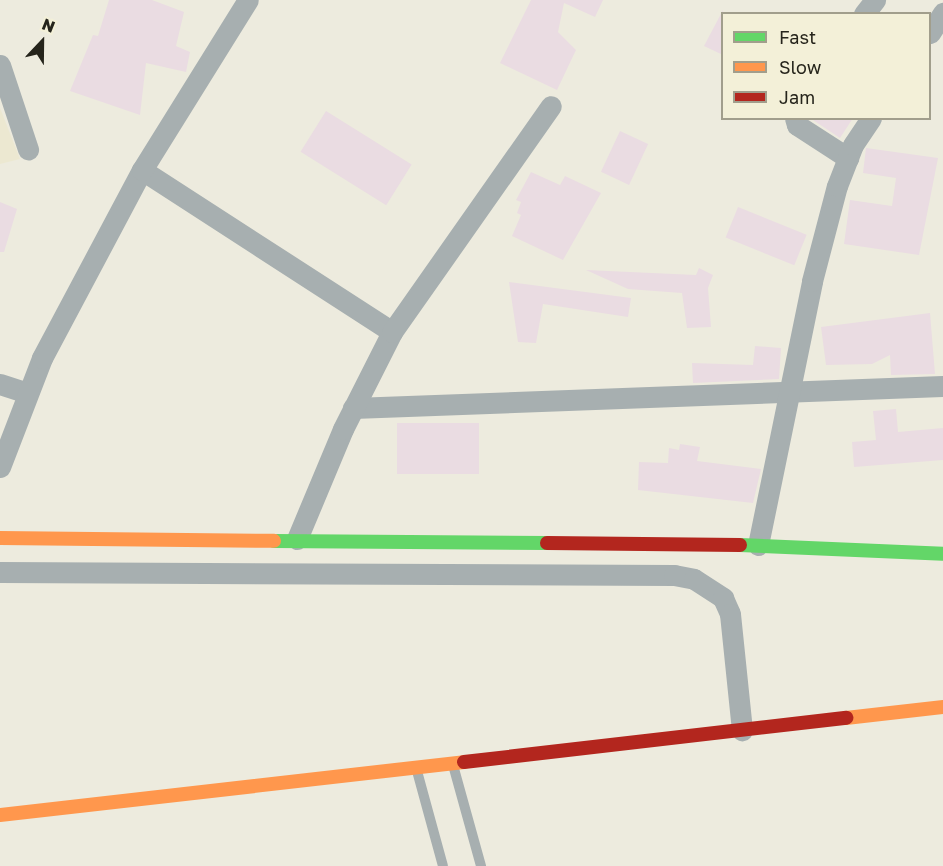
<!DOCTYPE html>
<style>
body{margin:0}
#map{position:relative;width:943px;height:866px;overflow:hidden;background:#edebde;font-family:"Golos Text",sans-serif}
div>[style]{position:absolute}
.built>*{inset:0;background:#ece8d1}
.building>*{inset:0;background:#eadce2;transform-origin:0 0}
.lane>*{height:10px;margin:-5px;padding:0 5px;transform-origin:5px;border-radius:5px;background:#a7afb0}
.street>*{height:21px;margin:-10.5px;padding:0 10.5px;transform-origin:10.5px;border-radius:10.5px;background:#a7afb0}
.fast>*{height:14px;margin:-7px;padding:0 7px;transform-origin:7px;border-radius:7px;background:#63d668}
.slow>*{height:14px;margin:-7px;padding:0 7px;transform-origin:7px;border-radius:7px;background:#ff974d}
.jam>*{height:14px;margin:-7px;padding:0 7px;transform-origin:7px;border-radius:7px;background:#b3261e}
span{translate:-50% -50%;white-space:nowrap;text-align:center;line-height:1.15;-webkit-text-stroke:4.5px #f3f0d8;paint-order:stroke}
.legend{position:absolute;left:721px;top:12px;width:210px;height:108px;box-sizing:border-box;background:#f3f0d8;border:2px solid #a19e8c;margin:0;padding:8px 10px;list-style:none;font-size:18px;color:#25241b}
.legend li{display:flex;align-items:center;gap:12px;height:30px}
.legend b{width:30px;border:2px solid #a19e8c}
.north{position:absolute;left:12px;top:12px;width:60px;height:60px;-webkit-text-stroke:4px #f3f0d8;paint-order:stroke;rotate:22deg;font-size:16px;font-weight:700;line-height:24px;text-align:center;color:#25241b}
.north::after{content:'';display:block;margin:auto;width:21px;height:27px;background:#25241b;clip-path:polygon(50% 0,100% 100%,50% 72%,0 100%)}
</style>
<div id="map">
<div class="built">
<i style="clip-path:polygon(0 108px,20px 159px,0 164px)"></i>
</div>
<div class="building">
<i style="clip-path:polygon(109px 0,152px 0,184px 12px,176px 46px,190px 52px,186px 72px,146px 63px,140px 115px,70px 91px,93px 35px,98px 36px)"></i>
<i style="clip-path:polygon(531px 0,603px 0,595px 17px,564px 3px,558px 32px,576px 50px,557px 90px,500px 63px)"></i>
<i style="clip-path:polygon(723px 10px,723px 55px,704px 46px)"></i>
<i style="left:326px;top:111px;width:101px;height:48px;rotate:32deg"></i>
<i style="clip-path:polygon(810px 118px,853px 118px,840px 138px)"></i>
<i style="left:620px;top:131px;width:31px;height:45px;rotate:25deg"></i>
<i style="clip-path:polygon(866px 148px,938px 158px,919px 255px,844px 244px,850px 200px,892px 206px,896px 178px,863px 173px)"></i>
<i style="clip-path:polygon(531px 172px,560px 185px,565px 176px,601px 193px,563px 260px,512px 236px,521px 215px,517px 213px,521px 202px,516px 200px)"></i>
<i style="clip-path:polygon(0 202px,17px 209px,4px 252px,0 252px)"></i>
<i style="left:738px;top:207px;width:74px;height:33px;rotate:22deg"></i>
<i style="clip-path:polygon(699px 268px,713px 275px,708px 288px,711px 327px,687px 328px,682px 293px,628px 289px,586px 270px,696px 275px)"></i>
<i style="clip-path:polygon(509px 282px,631px 298px,628px 317px,543px 304px,536px 343px,518px 342px)"></i>
<i style="clip-path:polygon(930px 313px,935px 374px,891px 375px,890px 355px,872px 364px,826px 365px,821px 327px)"></i>
<i style="clip-path:polygon(755px 346px,781px 348px,779px 379px,693px 383px,692px 363px,753px 365px)"></i>
<i style="clip-path:polygon(896px 409px,898px 432px,943px 428px,943px 460px,854px 467px,852px 442px,876px 440px,873px 411px)"></i>
<i style="left:397px;top:423px;width:82px;height:51px"></i>
<i style="clip-path:polygon(680px 444px,700px 447px,697px 461px,761px 469px,753px 503px,638px 490px,639px 462px,668px 463px,669px 448px,679px 450px)"></i>
</div>
<div class="lane">
<i style="left:453px;top:765px;width:105px;rotate:74.5deg"></i>
<i style="left:417px;top:771px;width:98px;rotate:74.7deg"></i>
</div>
<div class="street">
<i style="left:864px;top:14px;width:18px;rotate:-52deg"></i>
<i style="left:930px;top:33px;width:24px;rotate:-57deg"></i>
<i style="left:0;top:65px;width:89px;rotate:71.6deg"></i>
<i style="left:795px;top:118px;width:7px;rotate:74deg"></i>
<i style="left:797px;top:125px;width:61px;rotate:32.9deg"></i>
<i style="left:142px;top:170px;width:298px;rotate:32.9deg"></i>
<i style="left:0;top:384px;width:29px;rotate:18deg"></i>
<i style="left:353px;top:408px;width:590px;rotate:-2.14deg"></i>
<i style="left:0;top:467px;width:117px;rotate:-68.9deg"></i>
<i style="left:42px;top:358px;width:213px;rotate:-62deg"></i>
<i style="left:142px;top:170px;width:200px;rotate:-58.1deg"></i>
<i style="left:297px;top:539px;width:119px;rotate:-67.3deg"></i>
<i style="left:343px;top:429px;width:109px;rotate:-63.2deg"></i>
<i style="left:392px;top:332px;width:276px;rotate:-54.9deg"></i>
<i style="left:758px;top:545px;width:269px;rotate:-78.4deg"></i>
<i style="left:812px;top:281px;width:98px;rotate:-75.3deg"></i>
<i style="left:837px;top:186px;width:44px;rotate:-68.7deg"></i>
<i style="left:853px;top:145px;width:32px;rotate:-56deg"></i>
<i style="left:0;top:572px;width:674px;rotate:0.26deg"></i>
<i style="left:674px;top:575px;width:20px;rotate:11deg"></i>
<i style="left:694px;top:579px;width:35px;rotate:33deg"></i>
<i style="left:723px;top:598px;width:17px;rotate:66deg"></i>
<i style="left:730px;top:614px;width:117px;rotate:84.1deg"></i>
</div>
<div class="fast">
<i style="left:274px;top:541px;width:273px;rotate:0.4deg"></i>
<i style="left:740px;top:545px;width:203px;rotate:2.5deg"></i>
</div>
<div class="slow">
<i style="left:0;top:538px;width:274px;rotate:0.6deg"></i>
<i style="left:846px;top:718px;width:98px;rotate:-6.5deg"></i>
<i style="left:0;top:815px;width:467px;rotate:-6.5deg"></i>
</div>
<div class="jam">
<i style="left:547px;top:543px;width:193px;rotate:0.6deg"></i>
<i style="left:464px;top:762px;width:385px;rotate:-6.6deg"></i>
</div>
<ul class="legend">
<li><b style="height:8px;background:#63d668"></b>Fast</li>
<li><b style="height:8px;background:#ff974d"></b>Slow</li>
<li><b style="height:8px;background:#b3261e"></b>Jam</li>
</ul>
<div class="north">N</div>
</div>
